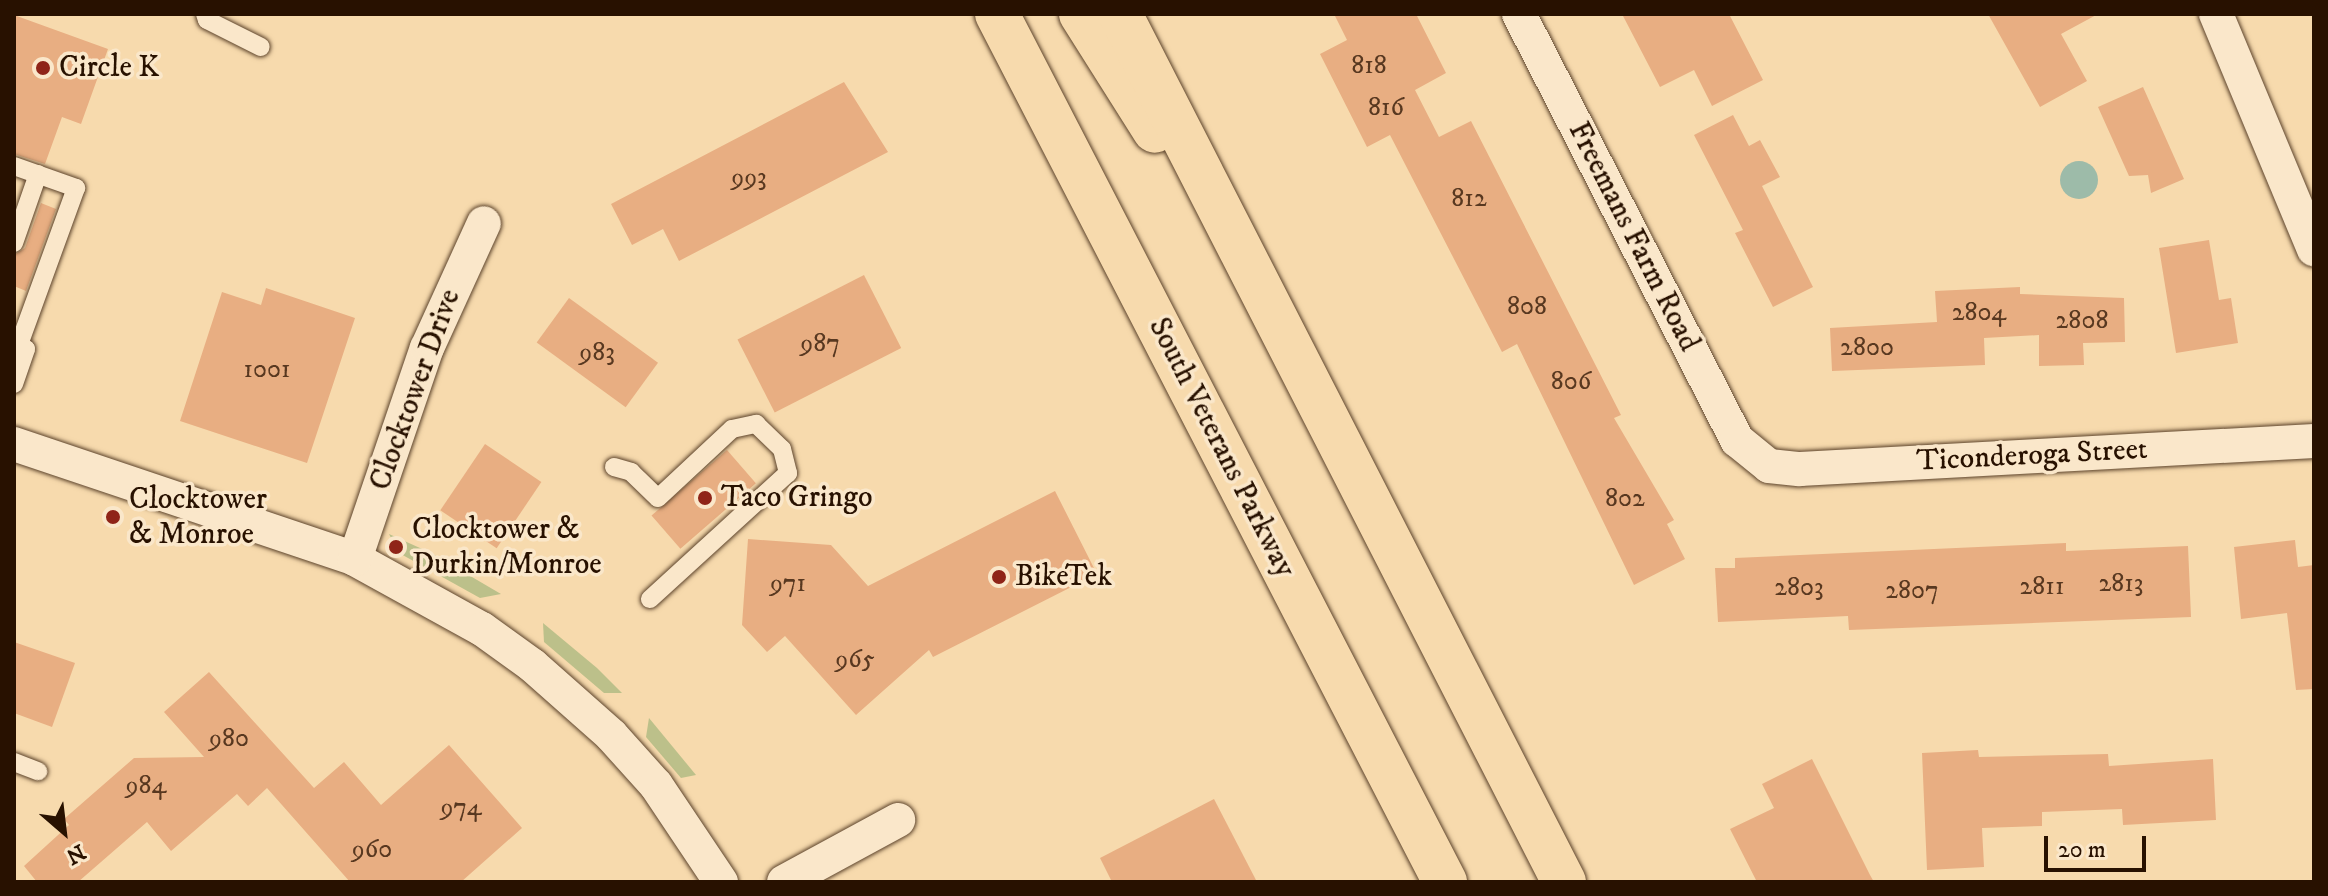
<!DOCTYPE html>
<style>
body{margin:0}
#map{position:relative;width:2328px;height:896px;overflow:hidden;background:#f7daad;font-family:"IM FELL DW Pica",serif}
div>[style]{position:absolute}
.green>*{inset:0;background:#bcc08a}
.water>*{inset:0;background:#9dbba9}
.round{border-radius:50%}
.building>*{inset:0;background:#e8ae82;transform-origin:0 0}
.roads{filter:drop-shadow(0 0 2px #5c432b) drop-shadow(0 0 2px #5c432b)}
.lane>*{height:18px;margin:-9px;padding:0 9px;transform-origin:9px;border-radius:9px;background:#fae7ca}
.street>*{height:34px;margin:-17px;padding:0 17px;transform-origin:17px;border-radius:17px;background:#fae7ca}
.highway>*{height:44px;margin:-22px;padding:0 22px;transform-origin:22px;border-radius:22px;background:#f7daad}
.dots>*{width:22px;height:22px;translate:-50% -50%;box-sizing:border-box;border:4px solid #fae7ca;border-radius:50%}
span{translate:-50% -50%;white-space:nowrap;text-align:center;line-height:1.15;-webkit-text-stroke:7px #fae7ca;paint-order:stroke}
.number-label{font-size:26px;color:#583820}
.number-label span{-webkit-text-stroke-width:0}
.poi-label{font-size:30px;color:#281100}
.left{translate:0 -50%;text-align:left}
.street-label{font-size:30px;color:#281100}
.frame{position:absolute;inset:0;border:16px solid #281100;pointer-events:none}
.north{position:absolute;left:24px;top:792px;width:80px;height:80px;-webkit-text-stroke:6px #fae7ca;paint-order:stroke;rotate:152deg;font-size:22px;font-weight:700;line-height:32px;text-align:center;color:#281100}
.north::after{content:'';display:block;margin:auto;width:28px;height:36px;background:#281100;clip-path:polygon(50% 0,100% 100%,50% 72%,0 100%)}
.scale{position:absolute;left:2044px;top:836px;width:102px;height:36px;box-sizing:border-box;border:4px solid #281100;border-top:0;padding-left:10px;font-size:24px;line-height:28px;white-space:nowrap;color:#281100;-webkit-text-stroke:6px #fae7ca;paint-order:stroke}
</style>
<div id="map">
<div class="green">
<i style="clip-path:polygon(389px 534px,431px 553px,501px 594px,480px 598px,399px 553px)"></i>
<i style="clip-path:polygon(543px 623px,597px 668px,622px 693px,604px 693px,544px 642px)"></i>
<i style="clip-path:polygon(649px 718px,696px 775px,681px 778px,646px 737px)"></i>
</div>
<div class="water">
<i class="round" style="left:2060px;top:161px;width:38px;height:38px"></i>
</div>
<div class="building">
<i style="clip-path:polygon(1334px 14px,1416px 14px,1446px 73px,1415px 90px,1439px 137px,1471px 121px,1621px 415px,1614px 418px,1674px 520px,1667px 524px,1685px 559px,1634px 585px,1517px 344px,1502px 352px,1390px 135px,1367px 147px,1320px 54px,1347px 40px)"></i>
<i style="clip-path:polygon(1622px 14px,1729px 14px,1763px 80px,1712px 106px,1694px 70px,1660px 87px)"></i>
<i style="clip-path:polygon(1988px 14px,2098px 14px,2061px 34px,2087px 81px,2040px 107px)"></i>
<i style="clip-path:polygon(14px 15px,108px 49px,81px 124px,62px 117px,45px 164px,14px 154px)"></i>
<i style="clip-path:polygon(844px 82px,888px 152px,679px 261px,663px 229px,632px 245px,611px 204px)"></i>
<i style="clip-path:polygon(2143px 87px,2184px 179px,2151px 193px,2148px 175px,2129px 176px,2098px 107px)"></i>
<i style="clip-path:polygon(1733px 115px,1749px 146px,1760px 140px,1780px 177px,1762px 186px,1813px 287px,1773px 307px,1735px 233px,1743px 230px,1694px 135px)"></i>
<i style="clip-path:polygon(41px 203px,56px 209px,26px 291px,14px 286px,14px 255px,25px 248px)"></i>
<i style="clip-path:polygon(2209px 240px,2219px 300px,2231px 298px,2238px 343px,2176px 353px,2159px 248px)"></i>
<i style="left:864px;top:275px;width:82px;height:142px;rotate:63deg"></i>
<i style="clip-path:polygon(2020px 287px,2020px 294px,2124px 298px,2125px 342px,2083px 343px,2084px 365px,2039px 366px,2039px 335px,1984px 338px,1985px 365px,1832px 371px,1830px 328px,1937px 322px,1935px 291px)"></i>
<i style="clip-path:polygon(266px 288px,355px 318px,307px 463px,180px 421px,222px 292px,261px 305px)"></i>
<i style="left:569px;top:298px;width:110px;height:55px;rotate:36deg"></i>
<i style="left:485px;top:444px;width:68px;height:80px;rotate:34deg"></i>
<i style="left:727px;top:450px;width:44px;height:100px;rotate:49deg"></i>
<i style="clip-path:polygon(1055px 491px,1097px 574px,933px 657px,929px 650px,856px 715px,785px 636px,767px 652px,742px 625px,748px 539px,831px 545px,868px 586px)"></i>
<i style="clip-path:polygon(2295px 540px,2298px 567px,2314px 565px,2314px 689px,2296px 690px,2287px 613px,2241px 619px,2234px 547px)"></i>
<i style="clip-path:polygon(2066px 543px,2066px 551px,2188px 546px,2191px 617px,1849px 630px,1848px 616px,1718px 622px,1715px 568px,1735px 568px,1735px 558px)"></i>
<i style="clip-path:polygon(14px 642px,75px 663px,52px 727px,14px 713px)"></i>
<i style="clip-path:polygon(209px 672px,314px 788px,344px 762px,381px 805px,449px 745px,522px 828px,461px 882px,350px 882px,267px 788px,248px 806px,237px 794px,171px 851px,147px 822px,78px 882px,37px 882px,24px 866px,69px 825px,64px 819px,134px 758px,204px 757px,164px 712px)"></i>
<i style="clip-path:polygon(1978px 750px,1979px 757px,2108px 754px,2109px 766px,2213px 759px,2216px 820px,2123px 825px,2122px 809px,2042px 812px,2042px 826px,1982px 828px,1984px 867px,1927px 870px,1922px 753px)"></i>
<i style="clip-path:polygon(1812px 759px,1870px 875px,1874px 882px,1757px 882px,1730px 829px,1774px 808px,1762px 784px)"></i>
<i style="clip-path:polygon(1214px 799px,1257px 882px,1112px 882px,1100px 858px)"></i>
</div>
<div class="roads">
<div class="lane">
<i style="left:205px;top:14px;width:6px;rotate:72deg"></i>
<i style="left:207px;top:20px;width:60px;rotate:26.6deg"></i>
<i style="left:14px;top:166px;width:66px;rotate:19.5deg"></i>
<i style="left:76px;top:188px;width:169px;rotate:110deg"></i>
<i style="left:14px;top:243px;width:73px;rotate:-70.8deg"></i>
<i style="left:14px;top:384px;width:37px;rotate:-71deg"></i>
<i style="left:26px;top:349px;width:13px;rotate:-162deg"></i>
<i style="left:614px;top:467px;width:18px;rotate:16deg"></i>
<i style="left:631px;top:472px;width:37px;rotate:44deg"></i>
<i style="left:658px;top:498px;width:101px;rotate:-43deg"></i>
<i style="left:732px;top:429px;width:25px;rotate:-12deg"></i>
<i style="left:756px;top:424px;width:36px;rotate:44deg"></i>
<i style="left:782px;top:449px;width:25px;rotate:76deg"></i>
<i style="left:788px;top:473px;width:187px;rotate:137.6deg"></i>
<i style="left:14px;top:762px;width:26px;rotate:21deg"></i>
</div>
<div class="street">
<i style="left:1519px;top:14px;width:479px;rotate:62.9deg"></i>
<i style="left:1737px;top:440px;width:41px;rotate:39.1deg"></i>
<i style="left:1769px;top:466px;width:31px;rotate:6deg"></i>
<i style="left:1800px;top:469px;width:515px;rotate:-3.12deg"></i>
<i style="left:2216px;top:14px;width:255px;rotate:67.4deg"></i>
<i style="left:14px;top:444px;width:360px;rotate:18.6deg"></i>
<i style="left:355px;top:559px;width:145px;rotate:28.9deg"></i>
<i style="left:482px;top:629px;width:62px;rotate:35.8deg"></i>
<i style="left:532px;top:665px;width:106px;rotate:41.5deg"></i>
<i style="left:611px;top:735px;width:67px;rotate:48deg"></i>
<i style="left:656px;top:785px;width:117px;rotate:56.2deg"></i>
<i style="left:355px;top:559px;width:223px;rotate:-71.2deg"></i>
<i style="left:427px;top:348px;width:137px;rotate:-65.5deg"></i>
<i style="left:784px;top:882px;width:130px;rotate:-28.5deg"></i>
</div>
<div class="highway">
<i style="left:997px;top:14px;width:977px;rotate:62.7deg"></i>
<i style="left:1081px;top:14px;width:138px;rotate:57.7deg"></i>
<i style="left:1120px;top:14px;width:975px;rotate:62.91deg"></i>
</div>
</div>
<div class="dots">
<i style="left:43px;top:68px;background:#8f2418"></i>
<i style="left:705px;top:498px;background:#8f2418"></i>
<i style="left:113px;top:517px;background:#8f2418"></i>
<i style="left:396px;top:547px;background:#8f2418"></i>
<i style="left:999px;top:577px;background:#8f2418"></i>
</div>
<div class="number-label">
<span style="left:1369px;top:66px">818</span>
<span style="left:1386px;top:108px">816</span>
<span style="left:749px;top:178px">993</span>
<span style="left:1469px;top:199px">812</span>
<span style="left:1527px;top:307px">808</span>
<span style="left:1979px;top:313px">2804</span>
<span style="left:2082px;top:321px">2808</span>
<span style="left:820px;top:344px">987</span>
<span style="left:1867px;top:348px">2800</span>
<span style="left:597px;top:353px">983</span>
<span style="left:267px;top:370px">1001</span>
<span style="left:1571px;top:382px">806</span>
<span style="left:1625px;top:499px">802</span>
<span style="left:788px;top:584px">971</span>
<span style="left:2121px;top:584px">2813</span>
<span style="left:2042px;top:587px">2811</span>
<span style="left:1799px;top:588px">2803</span>
<span style="left:1912px;top:591px">2807</span>
<span style="left:855px;top:660px">965</span>
<span style="left:229px;top:739px">980</span>
<span style="left:146px;top:786px">984</span>
<span style="left:461px;top:808px">974</span>
<span style="left:372px;top:850px">960</span>
</div>
<div class="poi-label">
<span class="left" style="left:59px;top:68px">Circle K</span>
<span class="left" style="left:721px;top:498px">Taco Gringo</span>
<span class="left" style="left:129px;top:517px">Clocktower<br>&amp; Monroe</span>
<span class="left" style="left:412px;top:547px">Clocktower &amp;<br>Durkin/Monroe</span>
<span class="left" style="left:1015px;top:577px">BikeTek</span>
</div>
<div class="street-label">
<span style="left:1633px;top:237px;rotate:63deg">Freemans Farm Road</span>
<span style="left:416px;top:390px;rotate:-70deg">Clocktower Drive</span>
<span style="left:1221px;top:448px;rotate:63deg">South Veterans Parkway</span>
<span style="left:2032px;top:456px;rotate:-3deg">Ticonderoga Street</span>
</div>
<div class="frame"></div>
<div class="north">N</div>
<div class="scale">20 m</div>
</div>
